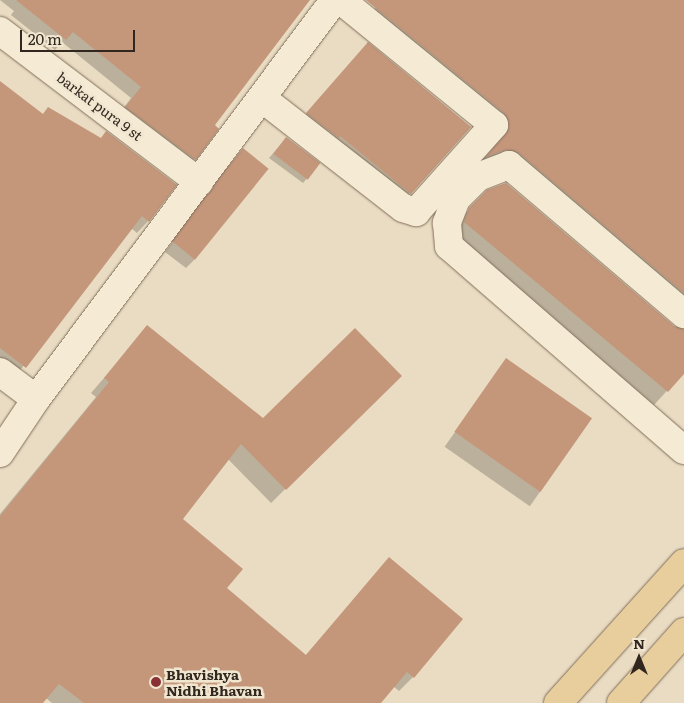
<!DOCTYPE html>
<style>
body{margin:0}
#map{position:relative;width:684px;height:703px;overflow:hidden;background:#e9dcc2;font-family:Literata,serif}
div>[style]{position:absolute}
.shadow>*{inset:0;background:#0003;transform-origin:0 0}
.building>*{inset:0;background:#c4977b;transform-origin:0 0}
.roads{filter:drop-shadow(0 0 1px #816e5b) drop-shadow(0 0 1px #816e5b)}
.minor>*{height:28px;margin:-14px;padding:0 14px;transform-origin:14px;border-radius:14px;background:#f5ead4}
.major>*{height:28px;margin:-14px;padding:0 14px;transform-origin:14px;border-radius:14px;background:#e9ce9d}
.dots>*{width:14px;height:14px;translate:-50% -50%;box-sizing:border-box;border:2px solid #f1e7d1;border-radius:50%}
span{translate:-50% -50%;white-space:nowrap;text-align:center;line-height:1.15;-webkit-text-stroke:5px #f1e7d1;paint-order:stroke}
.street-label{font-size:14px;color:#32271e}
.poi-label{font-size:14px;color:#32271e;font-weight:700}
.left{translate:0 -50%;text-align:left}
.north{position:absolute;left:614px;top:633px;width:50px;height:50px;-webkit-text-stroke:4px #f1e7d1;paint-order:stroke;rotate:0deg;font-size:14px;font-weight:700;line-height:20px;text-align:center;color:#32271e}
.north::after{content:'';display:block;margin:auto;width:18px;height:22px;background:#32271e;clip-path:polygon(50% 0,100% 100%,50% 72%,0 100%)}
.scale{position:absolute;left:20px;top:30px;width:115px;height:22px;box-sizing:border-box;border:2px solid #32271e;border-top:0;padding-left:6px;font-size:15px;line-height:18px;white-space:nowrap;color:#32271e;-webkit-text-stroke:4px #f1e7d1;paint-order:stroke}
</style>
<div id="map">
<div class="shadow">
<i style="clip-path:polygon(0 0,308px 0,213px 125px,195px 159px,184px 170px,116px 118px,131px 98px,62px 42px,55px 50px,11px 15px,14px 11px)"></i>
<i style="clip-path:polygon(382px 0,662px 0,684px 19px,684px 326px,505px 167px,475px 169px,496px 144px,363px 23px)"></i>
<i style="clip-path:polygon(368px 44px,410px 193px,397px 206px,295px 127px)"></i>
<i style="clip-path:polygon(0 83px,42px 115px,48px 109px,100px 139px,106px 133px,148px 221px,137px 233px,131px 228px,14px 378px,0 368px)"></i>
<i style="clip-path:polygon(282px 143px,319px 164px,303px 183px,269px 158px)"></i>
<i style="clip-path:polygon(243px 150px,195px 259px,186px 268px,165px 252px)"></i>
<i style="clip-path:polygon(487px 191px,674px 327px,684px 329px,684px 372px,654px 405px,451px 236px,456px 223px)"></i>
<i style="clip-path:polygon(148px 327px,263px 420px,400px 376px,271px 503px,228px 459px,181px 519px,225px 588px,305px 656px,389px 559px,413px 677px,399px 691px,393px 686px,379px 703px,52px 703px,46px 698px,42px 703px,0 703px,0 514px,96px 397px,91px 393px)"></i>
<i style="left:506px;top:359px;width:104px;height:107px;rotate:35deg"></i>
</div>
<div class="building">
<i style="clip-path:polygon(16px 0,310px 0,215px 125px,219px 129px,196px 160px,125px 107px,141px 87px,73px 32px,66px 40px)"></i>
<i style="clip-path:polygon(366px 0,684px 0,684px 293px,519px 153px,504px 150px,486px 157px,509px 128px,504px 113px)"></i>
<i style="clip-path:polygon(368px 42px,471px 127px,411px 194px,340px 136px,339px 138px,306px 113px)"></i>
<i style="clip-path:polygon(0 81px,43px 114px,48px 107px,101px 138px,106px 131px,177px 185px,149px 222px,142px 216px,26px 368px,0 348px)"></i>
<i style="left:286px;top:137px;width:43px;height:21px;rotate:37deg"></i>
<i style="left:243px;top:148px;width:33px;height:117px;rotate:39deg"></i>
<i style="clip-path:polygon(506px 183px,674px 326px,684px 329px,684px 374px,668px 392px,464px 222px,469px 208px,487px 190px)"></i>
<i style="clip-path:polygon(147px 325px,263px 418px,355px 328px,402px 376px,286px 490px,241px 444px,183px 519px,243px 569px,227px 588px,306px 655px,389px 557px,463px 619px,414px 678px,407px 672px,381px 703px,84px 703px,59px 684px,43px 703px,0 703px,0 516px,109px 382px,104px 378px)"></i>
<i style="left:506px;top:358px;width:105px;height:90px;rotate:35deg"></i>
</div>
<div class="roads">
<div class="minor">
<i style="left:0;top:31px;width:250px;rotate:37.2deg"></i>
<i style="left:263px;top:99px;width:177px;rotate:37.9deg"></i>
<i style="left:403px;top:208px;width:14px;rotate:17deg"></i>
<i style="left:416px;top:212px;width:117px;rotate:-48.1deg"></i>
<i style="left:494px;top:125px;width:198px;rotate:-140.8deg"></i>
<i style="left:684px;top:314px;width:230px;rotate:-139.6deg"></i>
<i style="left:509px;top:165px;width:33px;rotate:159deg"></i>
<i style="left:478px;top:177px;width:31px;rotate:135deg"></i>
<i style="left:456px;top:199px;width:26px;rotate:111deg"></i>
<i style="left:447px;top:223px;width:23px;rotate:85deg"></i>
<i style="left:449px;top:246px;width:311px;rotate:41deg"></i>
<i style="left:0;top:372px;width:45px;rotate:36.9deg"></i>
<i style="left:0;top:453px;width:65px;rotate:-56.3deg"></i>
<i style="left:36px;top:399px;width:499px;rotate:-53.2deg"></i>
</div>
<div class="major">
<i style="left:558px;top:703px;width:188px;rotate:-48deg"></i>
<i style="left:621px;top:703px;width:95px;rotate:-48.4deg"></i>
</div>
</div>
<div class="dots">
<i style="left:156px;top:682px;background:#8a3135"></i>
</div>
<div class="street-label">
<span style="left:100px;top:106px;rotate:37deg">barkat pura 9 st</span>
</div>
<div class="poi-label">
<span class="left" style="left:166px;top:682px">Bhavishya<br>Nidhi Bhavan</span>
</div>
<div class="north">N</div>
<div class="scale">20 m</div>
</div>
